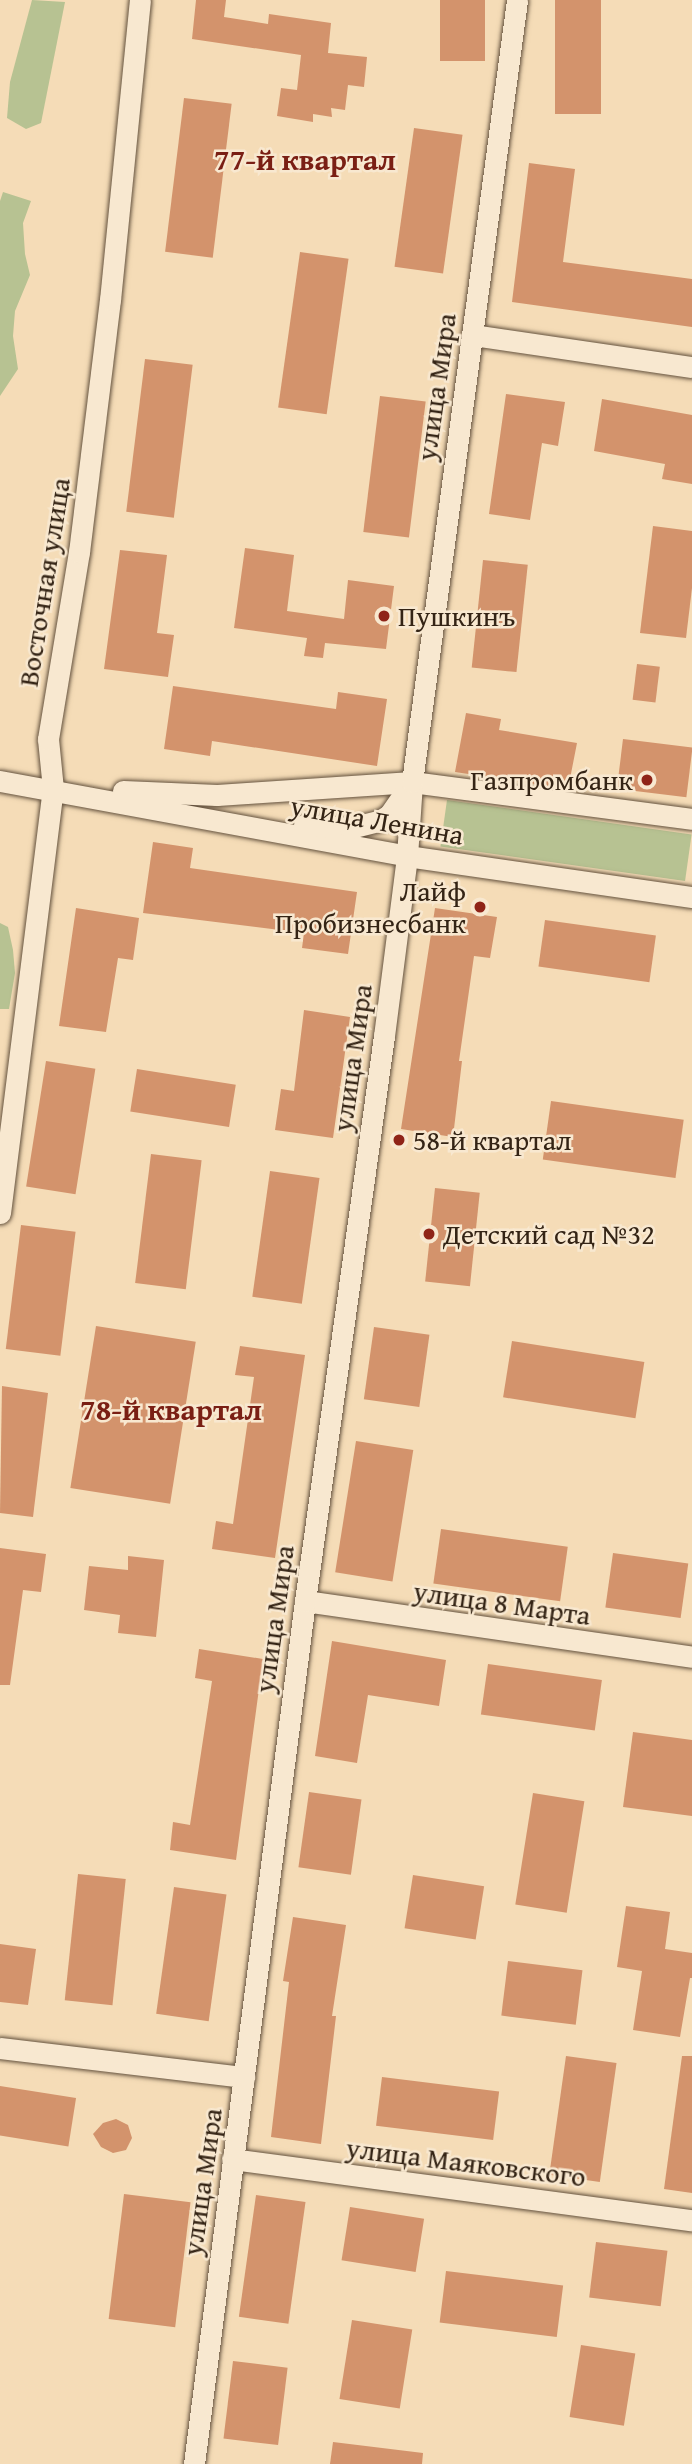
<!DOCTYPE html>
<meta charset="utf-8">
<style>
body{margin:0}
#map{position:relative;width:692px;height:2464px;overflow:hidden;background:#f5dcb7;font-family:"Gentium Book Plus",serif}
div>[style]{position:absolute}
.green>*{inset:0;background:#b7c292;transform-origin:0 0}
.building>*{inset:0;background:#d3936c;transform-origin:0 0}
.roads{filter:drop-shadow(0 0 2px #64523e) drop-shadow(0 0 2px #64523e)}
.minor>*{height:21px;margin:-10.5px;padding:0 10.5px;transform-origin:10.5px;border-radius:10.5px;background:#f8e8d0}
.dots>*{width:19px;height:19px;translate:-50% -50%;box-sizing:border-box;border:4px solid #f8e8d0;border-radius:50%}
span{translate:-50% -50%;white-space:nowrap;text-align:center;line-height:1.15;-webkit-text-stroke:5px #f8e8d0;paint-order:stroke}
.street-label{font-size:28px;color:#342415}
.poi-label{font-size:28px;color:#342415}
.left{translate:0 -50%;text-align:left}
.right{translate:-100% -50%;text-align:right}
.neighbourhood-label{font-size:30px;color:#7a1f14;font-weight:700}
</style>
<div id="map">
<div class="green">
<i style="clip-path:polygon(32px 0,65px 2px,41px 123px,26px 129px,7px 118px,10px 82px)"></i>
<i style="clip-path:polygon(3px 192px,31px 201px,23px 223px,25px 254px,30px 275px,15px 311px,13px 336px,18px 369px,0 396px,0 201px)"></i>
<i style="left:447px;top:800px;width:247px;height:47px;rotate:8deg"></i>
<i style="clip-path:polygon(0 923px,8px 927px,13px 950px,15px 973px,9px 1009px,0 1009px)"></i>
</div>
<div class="building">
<i style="clip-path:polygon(196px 0,226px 0,224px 17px,268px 24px,269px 14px,331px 23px,328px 53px,367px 57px,364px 87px,348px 85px,345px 110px,331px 108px,332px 117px,313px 114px,313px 122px,277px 116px,281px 88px,297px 90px,301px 55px,192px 39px)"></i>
<i style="left:440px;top:0;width:45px;height:61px"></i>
<i style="left:555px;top:0;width:46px;height:114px"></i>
<i style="left:184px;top:98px;width:48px;height:155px;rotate:7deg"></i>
<i style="left:414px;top:128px;width:49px;height:140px;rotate:8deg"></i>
<i style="clip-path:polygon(529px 163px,575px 169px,563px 262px,692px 279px,692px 327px,512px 302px)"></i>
<i style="left:300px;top:252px;width:49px;height:157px;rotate:8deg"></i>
<i style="left:145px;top:359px;width:48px;height:154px;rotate:7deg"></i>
<i style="clip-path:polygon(506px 394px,565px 402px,558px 446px,542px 443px,530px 520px,489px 514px)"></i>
<i style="left:380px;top:396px;width:46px;height:137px;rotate:7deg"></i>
<i style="clip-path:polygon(602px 399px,692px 415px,692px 484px,662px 479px,665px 464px,594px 451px)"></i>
<i style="clip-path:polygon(653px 526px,692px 531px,692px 588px,686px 638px,640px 633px)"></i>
<i style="clip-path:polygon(245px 548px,294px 555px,287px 611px,344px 619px,348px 580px,394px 586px,386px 649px,325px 643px,323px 658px,304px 656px,307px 638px,234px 628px)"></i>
<i style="clip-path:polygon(120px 550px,167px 555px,157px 633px,174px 635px,168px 677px,104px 669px)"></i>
<i style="left:483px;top:560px;width:45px;height:108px;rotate:6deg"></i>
<i style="left:637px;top:664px;width:23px;height:36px;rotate:7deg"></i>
<i style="clip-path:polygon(173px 686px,336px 709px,338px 692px,387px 699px,377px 766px,212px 741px,210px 756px,164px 749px)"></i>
<i style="clip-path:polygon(466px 713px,501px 719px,499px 730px,577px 743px,568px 789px,455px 772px)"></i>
<i style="left:623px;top:739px;width:70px;height:50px;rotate:7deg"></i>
<i style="clip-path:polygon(153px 842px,193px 848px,190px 868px,357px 892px,348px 954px,302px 948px,304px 933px,143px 913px)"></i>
<i style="clip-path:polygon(76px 908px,139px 918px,133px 960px,118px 958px,106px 1032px,59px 1026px)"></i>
<i style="clip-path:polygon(435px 908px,497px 917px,490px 958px,474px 956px,459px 1061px,462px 1061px,453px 1137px,401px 1129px)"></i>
<i style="left:545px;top:920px;width:112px;height:47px;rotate:8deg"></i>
<i style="clip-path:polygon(304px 1010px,350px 1017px,333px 1138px,275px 1130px,281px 1089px,294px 1091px)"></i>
<i style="left:46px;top:1061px;width:50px;height:127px;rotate:9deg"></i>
<i style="left:137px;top:1069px;width:100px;height:43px;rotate:9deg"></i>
<i style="left:551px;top:1101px;width:134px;height:59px;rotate:8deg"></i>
<i style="left:151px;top:1154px;width:51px;height:130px;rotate:7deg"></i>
<i style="left:270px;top:1171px;width:50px;height:127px;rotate:8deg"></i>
<i style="left:435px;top:1188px;width:45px;height:94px;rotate:6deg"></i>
<i style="left:21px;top:1225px;width:55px;height:125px;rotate:7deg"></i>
<i style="left:96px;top:1326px;width:101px;height:164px;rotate:9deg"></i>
<i style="left:374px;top:1327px;width:56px;height:73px;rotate:8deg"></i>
<i style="left:512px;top:1341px;width:134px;height:57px;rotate:9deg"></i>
<i style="clip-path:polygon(240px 1346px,305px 1355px,275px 1558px,212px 1549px,216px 1521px,233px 1524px,254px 1377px,235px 1375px)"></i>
<i style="clip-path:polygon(2px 1386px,48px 1393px,33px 1517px,0 1513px)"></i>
<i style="left:356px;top:1441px;width:58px;height:133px;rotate:9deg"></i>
<i style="left:441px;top:1529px;width:128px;height:55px;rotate:8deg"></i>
<i style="clip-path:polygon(0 1548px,46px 1554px,41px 1592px,23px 1590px,10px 1685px,0 1685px)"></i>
<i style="left:613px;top:1553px;width:76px;height:55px;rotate:8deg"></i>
<i style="clip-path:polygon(128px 1556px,164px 1560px,156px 1637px,118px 1633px,120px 1615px,84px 1610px,89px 1566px,128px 1570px)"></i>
<i style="clip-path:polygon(332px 1641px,446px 1660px,439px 1706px,368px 1695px,357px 1763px,315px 1756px)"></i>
<i style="clip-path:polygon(199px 1649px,263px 1659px,236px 1860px,170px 1850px,173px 1822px,190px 1825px,212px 1681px,195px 1678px)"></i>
<i style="left:488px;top:1664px;width:115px;height:51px;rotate:8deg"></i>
<i style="clip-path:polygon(633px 1732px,692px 1740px,692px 1816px,623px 1807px)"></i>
<i style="left:309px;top:1792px;width:53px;height:76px;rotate:8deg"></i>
<i style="left:533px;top:1793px;width:52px;height:113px;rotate:9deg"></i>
<i style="left:78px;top:1874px;width:48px;height:127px;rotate:6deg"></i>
<i style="left:413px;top:1875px;width:72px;height:54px;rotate:9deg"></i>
<i style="left:174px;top:1887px;width:53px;height:128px;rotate:8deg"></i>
<i style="clip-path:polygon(626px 1906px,670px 1912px,665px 1949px,692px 1953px,692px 1978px,690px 1978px,680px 2037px,633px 2030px,642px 1971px,617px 1967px)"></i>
<i style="clip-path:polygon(293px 1917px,346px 1925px,332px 2016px,336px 2016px,321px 2144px,271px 2137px,289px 1982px,283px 1981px)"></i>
<i style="clip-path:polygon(0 1944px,36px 1949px,28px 2005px,0 2002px)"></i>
<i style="left:508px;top:1961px;width:75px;height:55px;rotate:7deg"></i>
<i style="left:566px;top:2056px;width:51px;height:120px;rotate:8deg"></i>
<i style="clip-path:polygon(682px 2056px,692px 2056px,692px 2193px,664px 2189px)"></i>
<i style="left:382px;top:2077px;width:118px;height:49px;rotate:7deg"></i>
<i style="left:0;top:2086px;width:77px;height:49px;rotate:9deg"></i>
<i style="clip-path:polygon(116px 2119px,128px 2125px,132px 2138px,126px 2150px,113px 2153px,101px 2147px,93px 2134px,103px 2123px)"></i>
<i style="left:124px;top:2194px;width:67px;height:126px;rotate:7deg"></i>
<i style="left:256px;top:2195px;width:50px;height:123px;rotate:8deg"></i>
<i style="left:350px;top:2207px;width:75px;height:54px;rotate:9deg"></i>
<i style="left:596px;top:2242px;width:72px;height:56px;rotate:7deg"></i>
<i style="left:446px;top:2271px;width:118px;height:52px;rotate:7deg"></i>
<i style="left:352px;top:2320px;width:61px;height:80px;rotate:9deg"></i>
<i style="left:581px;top:2345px;width:55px;height:73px;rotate:9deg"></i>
<i style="left:233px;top:2361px;width:55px;height:78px;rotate:7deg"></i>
<i style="clip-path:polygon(333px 2442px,423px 2453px,422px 2464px,330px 2464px)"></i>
</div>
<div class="roads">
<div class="minor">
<i style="left:472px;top:335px;width:222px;rotate:8.3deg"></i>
<i style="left:0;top:781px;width:414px;rotate:10.4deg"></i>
<i style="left:407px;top:856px;width:288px;rotate:8.2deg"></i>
<i style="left:123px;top:791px;width:94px;rotate:2.4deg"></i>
<i style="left:217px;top:795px;width:195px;rotate:-3.8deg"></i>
<i style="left:412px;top:782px;width:282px;rotate:7.5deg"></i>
<i style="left:304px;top:825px;width:46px;rotate:3.7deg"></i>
<i style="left:350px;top:828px;width:32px;rotate:-14deg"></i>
<i style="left:381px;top:820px;width:9px;rotate:-32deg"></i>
<i style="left:389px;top:815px;width:38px;rotate:-55deg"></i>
<i style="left:0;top:1213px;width:427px;rotate:-82.9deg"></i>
<i style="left:53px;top:789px;width:50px;rotate:-95.7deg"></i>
<i style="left:48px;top:739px;width:190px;rotate:-80.6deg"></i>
<i style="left:79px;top:552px;width:254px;rotate:-83deg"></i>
<i style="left:110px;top:300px;width:301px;rotate:-84.3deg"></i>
<i style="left:305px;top:1601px;width:391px;rotate:8.2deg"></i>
<i style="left:0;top:2048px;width:246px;rotate:6.8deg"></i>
<i style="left:232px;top:2159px;width:464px;rotate:7.6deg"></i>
<i style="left:194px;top:2464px;width:870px;rotate:-82.67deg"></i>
<i style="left:305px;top:1601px;width:570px;rotate:-82.04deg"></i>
<i style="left:384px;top:1036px;width:181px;rotate:-82.7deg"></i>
<i style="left:407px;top:856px;width:74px;rotate:-86.1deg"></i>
<i style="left:412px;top:782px;width:789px;rotate:-82.35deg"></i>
</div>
</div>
<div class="dots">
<i style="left:384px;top:616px;background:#8f2418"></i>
<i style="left:647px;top:780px;background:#8f2418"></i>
<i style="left:480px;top:907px;background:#8f2418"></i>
<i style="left:399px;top:1140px;background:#8f2418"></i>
<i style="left:429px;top:1234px;background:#8f2418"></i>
</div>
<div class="street-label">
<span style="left:436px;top:387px;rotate:-82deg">улица Мира</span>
<span style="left:44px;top:582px;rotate:-81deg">Восточная улица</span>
<span style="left:377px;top:820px;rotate:10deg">улица Ленина</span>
<span style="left:352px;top:1058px;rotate:-82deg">улица Мира</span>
<span style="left:502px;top:1603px;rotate:8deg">улица 8 Марта</span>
<span style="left:274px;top:1619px;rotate:-82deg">улица Мира</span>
<span style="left:466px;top:2162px;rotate:7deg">улица Маяковского</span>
<span style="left:202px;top:2182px;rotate:-82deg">улица Мира</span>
</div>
<div class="poi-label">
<span class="left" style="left:398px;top:616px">Пушкинъ</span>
<span class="right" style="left:633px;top:780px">Газпромбанк</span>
<span class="right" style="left:466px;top:907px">Лайф<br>Пробизнесбанк</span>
<span class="left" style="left:413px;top:1140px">58-й квартал</span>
<span class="left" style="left:443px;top:1234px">Детский сад №32</span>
</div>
<div class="neighbourhood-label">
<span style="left:305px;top:159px">77-й квартал</span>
<span style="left:171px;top:1409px">78-й квартал</span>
</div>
</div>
